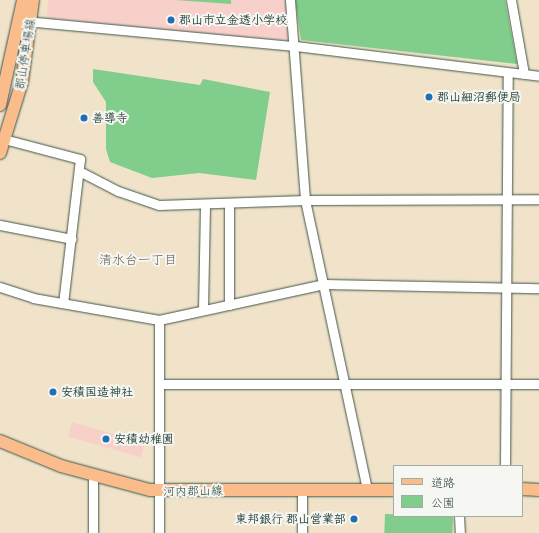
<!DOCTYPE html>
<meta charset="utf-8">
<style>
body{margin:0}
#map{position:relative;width:539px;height:533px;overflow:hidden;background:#f0e3c9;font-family:Delius,"Klee One",sans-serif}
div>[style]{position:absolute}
.built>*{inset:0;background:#f7d0ca;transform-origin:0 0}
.green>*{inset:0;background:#80cd8c;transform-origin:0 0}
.roads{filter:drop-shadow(0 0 1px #3e564a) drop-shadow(0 0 1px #3e564a)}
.minor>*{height:9px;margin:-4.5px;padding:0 4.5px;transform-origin:4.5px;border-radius:4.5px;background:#fff}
.major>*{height:12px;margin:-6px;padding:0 6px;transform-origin:6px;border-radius:6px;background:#f9bc8a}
.dots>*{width:11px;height:11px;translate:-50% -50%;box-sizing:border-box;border:2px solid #f6f6f2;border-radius:50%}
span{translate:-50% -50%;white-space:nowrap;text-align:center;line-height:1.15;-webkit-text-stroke:4px #f6f6f2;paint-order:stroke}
.poi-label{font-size:12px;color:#1f3d34;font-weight:700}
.left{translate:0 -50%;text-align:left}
.right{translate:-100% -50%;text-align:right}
.street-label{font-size:12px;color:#1f3d34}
.neighbourhood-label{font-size:13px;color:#6d6358}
.legend{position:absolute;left:393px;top:465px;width:130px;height:52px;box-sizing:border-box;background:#f6f6f2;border:1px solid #a0aca6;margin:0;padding:5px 7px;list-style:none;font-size:12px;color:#1f3d34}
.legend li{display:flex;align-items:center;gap:8px;height:20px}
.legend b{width:20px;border:1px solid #a0aca6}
</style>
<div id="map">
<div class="built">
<i style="clip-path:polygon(48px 0,286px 0,290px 41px,62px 21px,47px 18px)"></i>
<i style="left:72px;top:422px;width:76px;height:15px;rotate:16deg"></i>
</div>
<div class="green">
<i style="clip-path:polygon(175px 0,231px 0,231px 4px)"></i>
<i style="clip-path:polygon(295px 0,505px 0,517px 64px,301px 40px)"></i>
<i style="clip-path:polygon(93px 69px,200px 85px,203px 79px,270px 92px,256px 180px,199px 173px,152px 178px,110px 162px,106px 149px,106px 102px,93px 82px)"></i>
<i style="left:385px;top:514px;width:68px;height:19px;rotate:2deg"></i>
</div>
<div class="roads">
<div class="minor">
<i style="left:290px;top:0;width:201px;rotate:85.7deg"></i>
<i style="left:305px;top:200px;width:297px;rotate:77.9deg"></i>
<i style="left:511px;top:0;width:75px;rotate:80deg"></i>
<i style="left:24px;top:21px;width:273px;rotate:5.3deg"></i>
<i style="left:296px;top:46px;width:245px;rotate:7deg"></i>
<i style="left:0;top:138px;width:83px;rotate:14.7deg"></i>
<i style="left:80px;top:159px;width:145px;rotate:96.7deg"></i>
<i style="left:81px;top:172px;width:42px;rotate:27.2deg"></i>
<i style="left:118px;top:191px;width:43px;rotate:18.9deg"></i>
<i style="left:159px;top:205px;width:146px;rotate:-2deg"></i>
<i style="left:305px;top:200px;width:234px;rotate:-0.2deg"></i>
<i style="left:0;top:225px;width:73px;rotate:11deg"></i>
<i style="left:0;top:287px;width:35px;rotate:18deg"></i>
<i style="left:33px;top:298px;width:128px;rotate:9.9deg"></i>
<i style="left:159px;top:320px;width:169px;rotate:-12.3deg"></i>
<i style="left:324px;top:284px;width:215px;rotate:1.1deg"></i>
<i style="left:229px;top:305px;width:102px;rotate:-90deg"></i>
<i style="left:203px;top:310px;width:106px;rotate:-88.9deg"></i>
<i style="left:159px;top:384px;width:380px"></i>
<i style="left:505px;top:466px;width:393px;rotate:-89.6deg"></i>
<i style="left:459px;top:516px;width:17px;rotate:87deg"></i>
<i style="left:93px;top:533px;width:58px;rotate:-90deg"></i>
<i style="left:159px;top:533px;width:213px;rotate:-90deg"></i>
<i style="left:302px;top:533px;width:44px;rotate:-90deg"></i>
</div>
<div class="major">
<i style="left:0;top:105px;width:107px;rotate:-77.6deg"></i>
<i style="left:0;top:153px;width:74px;rotate:-72.8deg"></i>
<i style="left:22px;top:82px;width:83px;rotate:-82.4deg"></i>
<i style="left:0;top:441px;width:66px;rotate:22.3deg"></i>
<i style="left:61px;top:466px;width:92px;rotate:15.1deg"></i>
<i style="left:150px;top:490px;width:244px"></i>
<i style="left:522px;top:489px;width:17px;rotate:3deg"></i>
</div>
</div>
<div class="dots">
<i style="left:171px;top:20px;background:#1f6fb2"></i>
<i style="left:429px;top:97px;background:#1f6fb2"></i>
<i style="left:84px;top:118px;background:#1f6fb2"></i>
<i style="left:53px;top:392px;background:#1f6fb2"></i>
<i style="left:106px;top:439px;background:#1f6fb2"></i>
<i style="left:354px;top:519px;background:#1f6fb2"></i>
</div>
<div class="poi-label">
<span class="left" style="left:179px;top:20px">郡山市立金透小学校</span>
<span class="left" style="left:437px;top:97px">郡山細沼郵便局</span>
<span class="left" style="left:92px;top:118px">善導寺</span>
<span class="left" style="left:61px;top:392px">安積国造神社</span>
<span class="left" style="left:114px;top:439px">安積幼稚園</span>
<span class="right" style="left:346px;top:519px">東邦銀行 郡山営業部</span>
</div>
<div class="street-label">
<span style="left:25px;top:54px;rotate:-81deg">郡山停車場線</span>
<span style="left:193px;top:491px;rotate:-1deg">河内郡山線</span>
</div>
<div class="neighbourhood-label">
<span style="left:138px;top:260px">清水台一丁目</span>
</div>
<ul class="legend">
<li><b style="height:5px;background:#f9bc8a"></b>道路</li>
<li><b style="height:11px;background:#80cd8c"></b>公園</li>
</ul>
</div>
